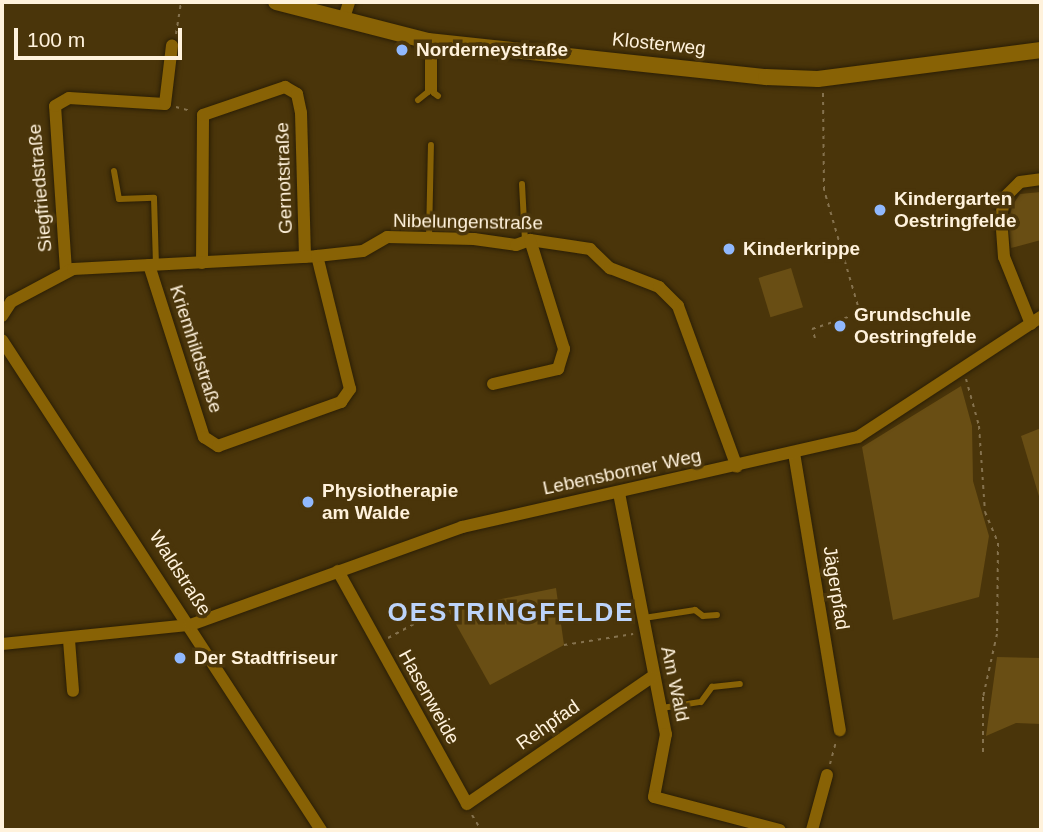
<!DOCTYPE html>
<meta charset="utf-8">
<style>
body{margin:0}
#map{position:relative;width:1043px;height:832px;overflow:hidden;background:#4a350a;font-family:Helvetica,sans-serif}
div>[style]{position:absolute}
.green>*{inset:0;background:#694e14;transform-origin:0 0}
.path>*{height:2px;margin-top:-1px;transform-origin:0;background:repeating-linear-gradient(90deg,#85724e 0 3.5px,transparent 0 8.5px)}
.roads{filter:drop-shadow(0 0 2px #2a1e06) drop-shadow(0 0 2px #2a1e06)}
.service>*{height:6px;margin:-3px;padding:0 3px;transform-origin:3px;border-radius:3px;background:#886205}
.minor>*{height:12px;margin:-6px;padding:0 6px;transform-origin:6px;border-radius:6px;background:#886205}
.tertiary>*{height:16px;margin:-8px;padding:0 8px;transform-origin:8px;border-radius:8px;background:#886205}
.dots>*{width:19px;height:19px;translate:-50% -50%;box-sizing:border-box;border:4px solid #4a350a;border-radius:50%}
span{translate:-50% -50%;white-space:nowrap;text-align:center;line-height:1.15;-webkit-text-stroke:7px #4a350a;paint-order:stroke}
.street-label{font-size:19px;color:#fff2dc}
.poi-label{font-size:19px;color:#fff2dc;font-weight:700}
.left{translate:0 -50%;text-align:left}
.district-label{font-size:26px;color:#bcd3fa;font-weight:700;letter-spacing:2px}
.frame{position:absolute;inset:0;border:4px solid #fff2dc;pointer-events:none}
.scale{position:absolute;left:14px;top:28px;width:168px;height:32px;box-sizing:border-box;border:4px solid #fff2dc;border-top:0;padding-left:9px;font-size:21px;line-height:24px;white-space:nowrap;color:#fff2dc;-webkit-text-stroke:5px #4a350a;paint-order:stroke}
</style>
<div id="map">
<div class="green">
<i style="clip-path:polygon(1041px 192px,1041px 240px,1011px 248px,1008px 226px,1012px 206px,1020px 194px)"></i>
<i style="left:791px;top:268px;width:41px;height:34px;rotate:73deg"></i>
<i style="clip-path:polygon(961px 386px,972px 426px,973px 481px,989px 536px,979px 597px,893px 620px,862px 447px)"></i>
<i style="clip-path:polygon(1041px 428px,1041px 503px,1021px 436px)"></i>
<i style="clip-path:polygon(556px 588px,564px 645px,490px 685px,448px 610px)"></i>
<i style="clip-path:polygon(997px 657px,1041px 658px,1041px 724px,1016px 723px,986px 736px)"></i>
</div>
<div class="path">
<i style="left:176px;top:34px;width:32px;rotate:-81deg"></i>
<i style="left:176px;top:107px;width:16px;rotate:15deg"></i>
<i style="left:815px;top:338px;width:9px;rotate:-108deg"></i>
<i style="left:812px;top:329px;width:51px;rotate:-18.4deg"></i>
<i style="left:860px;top:313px;width:128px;rotate:-106.3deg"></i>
<i style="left:824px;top:190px;width:97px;rotate:-90.6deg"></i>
<i style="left:966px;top:379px;width:49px;rotate:74.5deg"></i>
<i style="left:979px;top:426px;width:86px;rotate:86deg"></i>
<i style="left:985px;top:512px;width:34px;rotate:67deg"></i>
<i style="left:998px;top:543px;width:91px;rotate:90.6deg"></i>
<i style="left:997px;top:634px;width:65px;rotate:102.5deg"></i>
<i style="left:983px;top:697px;width:56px;rotate:90deg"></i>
<i style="left:388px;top:638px;width:57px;rotate:-28.4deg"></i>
<i style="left:438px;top:611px;width:10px;rotate:-6deg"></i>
<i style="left:564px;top:645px;width:70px;rotate:-9.1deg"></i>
<i style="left:830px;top:764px;width:23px;rotate:-75deg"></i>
<i style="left:472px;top:815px;width:17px;rotate:59deg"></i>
</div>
<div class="roads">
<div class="service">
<i style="left:434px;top:44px;width:49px;rotate:90deg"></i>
<i style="left:434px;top:93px;width:5px;rotate:37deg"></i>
<i style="left:418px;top:100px;width:13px;rotate:-39deg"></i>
<i style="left:428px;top:92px;width:49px;rotate:-90deg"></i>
<i style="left:114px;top:171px;width:28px;rotate:80deg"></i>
<i style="left:119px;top:199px;width:35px;rotate:-2deg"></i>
<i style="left:154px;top:198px;width:67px;rotate:88.3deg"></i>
<i style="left:522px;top:184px;width:58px;rotate:87deg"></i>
<i style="left:429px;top:238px;width:93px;rotate:-88.8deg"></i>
<i style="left:644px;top:618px;width:52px;rotate:-8.9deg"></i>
<i style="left:695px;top:610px;width:10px;rotate:37deg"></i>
<i style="left:703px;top:616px;width:14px;rotate:-4deg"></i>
<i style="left:662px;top:708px;width:39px;rotate:-9deg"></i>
<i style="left:701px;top:702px;width:19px;rotate:-54deg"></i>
<i style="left:712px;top:687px;width:28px;rotate:-6deg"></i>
</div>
<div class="minor">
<i style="left:343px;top:21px;width:20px;rotate:-72deg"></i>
<i style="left:202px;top:263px;width:148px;rotate:-89.6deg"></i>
<i style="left:203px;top:115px;width:87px;rotate:-18.9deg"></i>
<i style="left:285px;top:87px;width:14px;rotate:30deg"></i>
<i style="left:297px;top:94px;width:19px;rotate:78deg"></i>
<i style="left:301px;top:113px;width:144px;rotate:88.4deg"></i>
<i style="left:149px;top:265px;width:181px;rotate:72.3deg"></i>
<i style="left:204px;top:437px;width:17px;rotate:33deg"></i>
<i style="left:218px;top:446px;width:131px;rotate:-19.7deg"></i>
<i style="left:341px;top:402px;width:16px;rotate:-55deg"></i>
<i style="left:350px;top:389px;width:137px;rotate:-103.9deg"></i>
<i style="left:66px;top:271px;width:165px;rotate:-93.8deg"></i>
<i style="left:55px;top:106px;width:16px;rotate:-30deg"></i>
<i style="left:69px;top:98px;width:96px;rotate:3.6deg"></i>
<i style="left:165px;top:104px;width:59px;rotate:-83.2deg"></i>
<i style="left:2px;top:316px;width:17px;rotate:-57deg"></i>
<i style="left:11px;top:302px;width:70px;rotate:-28deg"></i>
<i style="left:73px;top:269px;width:244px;rotate:-3deg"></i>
<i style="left:317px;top:256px;width:46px;rotate:-6.2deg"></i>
<i style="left:363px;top:251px;width:28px;rotate:-30deg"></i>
<i style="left:387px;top:237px;width:87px;rotate:1.3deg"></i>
<i style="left:474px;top:239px;width:42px;rotate:8.1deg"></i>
<i style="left:516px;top:245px;width:15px;rotate:-20deg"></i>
<i style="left:530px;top:240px;width:61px;rotate:8.5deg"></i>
<i style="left:590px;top:249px;width:28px;rotate:44deg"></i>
<i style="left:610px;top:268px;width:53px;rotate:21.2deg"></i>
<i style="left:659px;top:287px;width:27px;rotate:45deg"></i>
<i style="left:678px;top:306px;width:171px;rotate:69.9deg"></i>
<i style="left:1031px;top:324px;width:72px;rotate:-111.9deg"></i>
<i style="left:1004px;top:257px;width:41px;rotate:-94.2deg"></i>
<i style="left:1001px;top:216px;width:19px;rotate:-78deg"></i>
<i style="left:1005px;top:197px;width:21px;rotate:-45deg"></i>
<i style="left:1020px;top:182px;width:21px;rotate:-8deg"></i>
<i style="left:2px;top:340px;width:585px;rotate:56.94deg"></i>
<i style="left:493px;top:384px;width:67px;rotate:-13deg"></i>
<i style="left:558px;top:369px;width:21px;rotate:-73deg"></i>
<i style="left:564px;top:349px;width:114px;rotate:-107.3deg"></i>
<i style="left:794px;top:453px;width:281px;rotate:80.6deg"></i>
<i style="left:619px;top:493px;width:246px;rotate:79deg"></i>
<i style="left:666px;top:734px;width:64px;rotate:100.8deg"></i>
<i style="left:654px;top:797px;width:130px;rotate:14.7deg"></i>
<i style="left:338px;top:571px;width:266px;rotate:61deg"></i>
<i style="left:467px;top:804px;width:224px;rotate:-34.5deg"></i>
<i style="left:69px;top:640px;width:51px;rotate:85.5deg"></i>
<i style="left:2px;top:644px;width:189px;rotate:-5.8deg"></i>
<i style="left:190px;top:625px;width:289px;rotate:-19.8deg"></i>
<i style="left:462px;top:527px;width:406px;rotate:-12.8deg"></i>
<i style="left:858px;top:437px;width:219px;rotate:-33.3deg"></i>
<i style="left:812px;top:830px;width:57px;rotate:-74.7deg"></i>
</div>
<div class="tertiary">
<i style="left:276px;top:2px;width:157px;rotate:14.4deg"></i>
<i style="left:428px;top:41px;width:340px;rotate:6.1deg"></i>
<i style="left:766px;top:77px;width:52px;rotate:2.2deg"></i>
<i style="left:818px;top:79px;width:225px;rotate:-7.4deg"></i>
</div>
</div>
<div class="dots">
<i style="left:402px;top:50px;background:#90b8fd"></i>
<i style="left:880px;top:210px;background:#90b8fd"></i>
<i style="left:729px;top:249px;background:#90b8fd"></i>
<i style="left:840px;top:326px;background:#90b8fd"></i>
<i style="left:308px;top:502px;background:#90b8fd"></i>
<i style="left:180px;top:658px;background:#90b8fd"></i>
</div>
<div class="street-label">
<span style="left:659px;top:44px;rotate:6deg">Klosterweg</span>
<span style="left:284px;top:178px;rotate:-92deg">Gernotstraße</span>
<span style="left:40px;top:188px;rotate:-95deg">Siegfriedstraße</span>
<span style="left:468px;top:222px;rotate:1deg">Nibelungenstraße</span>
<span style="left:196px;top:349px;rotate:72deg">Kriemhildstraße</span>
<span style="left:622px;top:472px;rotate:-12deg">Lebensborner Weg</span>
<span style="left:180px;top:573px;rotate:57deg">Waldstraße</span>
<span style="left:836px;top:588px;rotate:81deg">Jägerpfad</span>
<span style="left:675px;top:684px;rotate:78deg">Am Wald</span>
<span style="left:429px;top:697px;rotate:61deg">Hasenweide</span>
<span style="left:548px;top:725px;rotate:-35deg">Rehpfad</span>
</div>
<div class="poi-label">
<span class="left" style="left:416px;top:50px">Norderneystraße</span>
<span class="left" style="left:894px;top:210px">Kindergarten<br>Oestringfelde</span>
<span class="left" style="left:743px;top:249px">Kinderkrippe</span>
<span class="left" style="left:854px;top:326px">Grundschule<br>Oestringfelde</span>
<span class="left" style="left:322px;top:502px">Physiotherapie<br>am Walde</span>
<span class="left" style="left:194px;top:658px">Der Stadtfriseur</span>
</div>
<div class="district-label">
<span style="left:511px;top:613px">OESTRINGFELDE</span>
</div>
<div class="frame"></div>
<div class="scale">100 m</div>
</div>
